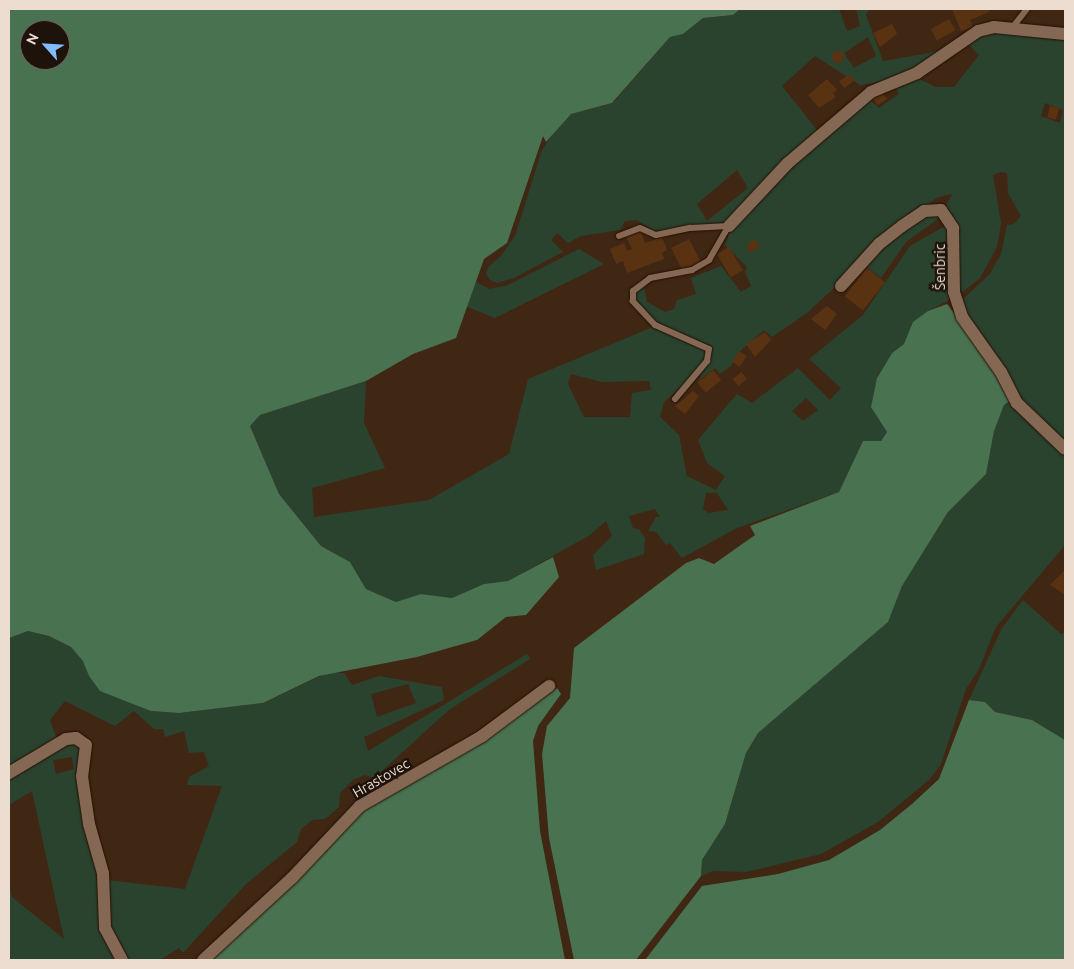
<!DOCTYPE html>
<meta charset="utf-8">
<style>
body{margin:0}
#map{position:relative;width:1074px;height:969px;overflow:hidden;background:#402714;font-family:Ubuntu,sans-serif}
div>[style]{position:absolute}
.green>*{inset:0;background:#2a432f}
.forest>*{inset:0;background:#487250}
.building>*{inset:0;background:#593212;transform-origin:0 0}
.round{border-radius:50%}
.roads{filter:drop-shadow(0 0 1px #260f00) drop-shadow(0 0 1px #260f00)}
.lane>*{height:6px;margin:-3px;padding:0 3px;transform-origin:3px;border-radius:3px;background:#856853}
.street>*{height:12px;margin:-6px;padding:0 6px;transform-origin:6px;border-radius:6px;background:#856853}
span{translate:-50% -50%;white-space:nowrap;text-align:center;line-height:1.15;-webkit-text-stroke:5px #1e130b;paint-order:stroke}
.street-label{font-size:14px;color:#eddcd0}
.frame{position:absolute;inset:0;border:10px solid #eddcd0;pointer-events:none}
.north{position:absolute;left:20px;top:20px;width:50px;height:50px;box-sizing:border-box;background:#1e130b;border:1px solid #71635a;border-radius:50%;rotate:296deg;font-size:14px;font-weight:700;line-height:20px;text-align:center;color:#eddcd0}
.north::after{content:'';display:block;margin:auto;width:18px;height:22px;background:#80bdfa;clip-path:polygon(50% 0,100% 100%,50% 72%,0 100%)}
</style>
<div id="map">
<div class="green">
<i style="clip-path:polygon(evenodd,740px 9px,839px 9px,847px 31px,860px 26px,856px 9px,869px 9px,866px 15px,883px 61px,929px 53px,956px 44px,936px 59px,887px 81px,860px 85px,815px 56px,782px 86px,817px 130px,723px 223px,653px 231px,637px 220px,625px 221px,620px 230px,581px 236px,568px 243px,557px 233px,551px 240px,563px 252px,514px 278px,497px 283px,490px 280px,486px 274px,488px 267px,501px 256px,515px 236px,542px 150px,558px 127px,571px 114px,613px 103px,670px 37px,683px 34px,703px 18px,733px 15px,740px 9px,868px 37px,876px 56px,854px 68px,844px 53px,868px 37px,740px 9px,737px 170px,748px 188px,707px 221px,697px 204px,737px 170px)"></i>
<i style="clip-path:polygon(evenodd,994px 30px,1065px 36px,1065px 444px,1024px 406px,969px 322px,963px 299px,990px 274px,1001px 254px,1007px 225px,1014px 224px,1021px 216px,1008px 193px,1007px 173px,1000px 172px,993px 175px,1001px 223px,997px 247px,980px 278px,964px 291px,959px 293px,951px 216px,946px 206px,952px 194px,938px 197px,914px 214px,808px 312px,772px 337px,764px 330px,739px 352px,731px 366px,720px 374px,715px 368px,698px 381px,711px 357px,712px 346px,656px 323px,634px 299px,636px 291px,643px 283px,647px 302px,665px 312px,674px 309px,677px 300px,696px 294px,691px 278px,721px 266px,741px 292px,751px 286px,745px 272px,747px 267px,725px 245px,735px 219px,867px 97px,879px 108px,899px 94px,894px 84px,915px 77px,936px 87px,954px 87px,979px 55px,966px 41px,994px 30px,1045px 103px,1063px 110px,1060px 123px,1041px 116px,1045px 103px)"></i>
<i style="clip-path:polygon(927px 212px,942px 216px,907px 241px,881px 278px,866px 266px,881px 245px)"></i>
<i style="clip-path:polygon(evenodd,945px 226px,952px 235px,949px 300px,928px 311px,904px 344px,892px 353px,877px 377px,877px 411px,887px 432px,881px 441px,863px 441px,839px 492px,737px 528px,682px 558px,670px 543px,666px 545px,656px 532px,648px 531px,656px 517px,660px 517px,655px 509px,629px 516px,633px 528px,639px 529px,645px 538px,644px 554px,596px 570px,593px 555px,612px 536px,606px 521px,590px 535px,508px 581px,484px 584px,452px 598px,421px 594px,396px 602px,366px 589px,350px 562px,321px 546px,279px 494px,250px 426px,260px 415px,366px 381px,364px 423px,385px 468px,312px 488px,314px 517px,429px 500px,509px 454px,528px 379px,653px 327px,704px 350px,705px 358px,691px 378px,664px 402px,660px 417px,679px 435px,687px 476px,716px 490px,725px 476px,707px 463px,698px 440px,737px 394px,752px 403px,798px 368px,830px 400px,841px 388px,809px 359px,863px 315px,910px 246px,945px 226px,571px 374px,602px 382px,649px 381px,651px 390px,632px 393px,630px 417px,584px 417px,568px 384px,571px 374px,945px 226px,806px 398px,818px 410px,803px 421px,792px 411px,806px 398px,945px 226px,706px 493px,717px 493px,728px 510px,708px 513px,703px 509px,706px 493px)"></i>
<i style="clip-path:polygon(579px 249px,604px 264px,495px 318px,465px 306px,476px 282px,490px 289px,508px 285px)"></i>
<i style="clip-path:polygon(1011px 400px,1025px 419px,1065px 454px,1065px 545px,996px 627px,979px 669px,966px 689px,941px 764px,930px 779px,878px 822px,821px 854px,746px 872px,713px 871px,701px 876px,702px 860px,725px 824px,746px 753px,758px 733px,888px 622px,902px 586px,948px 512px,986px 474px,994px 431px,1004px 405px)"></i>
<i style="clip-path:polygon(1023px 600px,1061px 634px,1065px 632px,1065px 740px,1032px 720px,995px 712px,985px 702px,969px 700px,1002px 628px)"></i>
<i style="clip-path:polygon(evenodd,28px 631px,49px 636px,71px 647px,84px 661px,89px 676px,151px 711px,179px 713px,263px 703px,327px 673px,344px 673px,352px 685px,379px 676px,442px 687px,444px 700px,364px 737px,368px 751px,527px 654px,530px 659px,450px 709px,374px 778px,365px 775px,353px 780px,340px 793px,339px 807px,325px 819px,312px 820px,301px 829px,297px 842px,246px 884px,183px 953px,179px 948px,160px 960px,126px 960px,108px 926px,106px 880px,185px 889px,222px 786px,187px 785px,189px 777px,209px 766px,204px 752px,189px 753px,184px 731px,165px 737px,163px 729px,154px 729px,134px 711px,115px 726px,65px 701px,50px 720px,57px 739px,9px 771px,9px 638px,28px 631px,408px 684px,416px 703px,377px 717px,371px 694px,408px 684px)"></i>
<i style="clip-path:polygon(evenodd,71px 742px,78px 744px,81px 753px,118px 960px,9px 960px,9px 882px,12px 897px,64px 939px,32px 791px,9px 805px,9px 777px,71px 742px,72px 757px,74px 769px,56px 774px,53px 760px,72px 757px)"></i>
</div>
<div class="forest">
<i style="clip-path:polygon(evenodd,9px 9px,740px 9px,733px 15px,703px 18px,683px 34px,670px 37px,612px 103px,571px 114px,546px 142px,543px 136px,507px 243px,484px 259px,456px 338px,413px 354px,366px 381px,260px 415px,250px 426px,279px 494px,321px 546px,350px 562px,366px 589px,396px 602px,421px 594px,452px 598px,484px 584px,508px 581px,553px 557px,559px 577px,526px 615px,506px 617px,477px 640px,417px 657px,319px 676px,263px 703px,179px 713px,151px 711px,100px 691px,89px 676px,83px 661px,71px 647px,49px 636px,28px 631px,9px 638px,9px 9px,30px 30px,60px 30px,60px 60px,30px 60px,30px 30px)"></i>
<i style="clip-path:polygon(947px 304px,979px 345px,1011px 400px,1004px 405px,994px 431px,986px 474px,948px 512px,902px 586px,888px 622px,758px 733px,746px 753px,725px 824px,702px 860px,701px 876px,636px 960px,574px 960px,549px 838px,542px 754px,547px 726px,570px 698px,574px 648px,686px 563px,699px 558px,714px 564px,755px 535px,750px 526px,839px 492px,863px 441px,881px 441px,887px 432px,871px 407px,877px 378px,892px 353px,904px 344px,913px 322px,928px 311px)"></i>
<i style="clip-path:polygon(557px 688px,561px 694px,538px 726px,533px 741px,540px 831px,565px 960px,209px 960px,342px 824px,493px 734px)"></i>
<i style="clip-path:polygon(969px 700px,985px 702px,995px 712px,1032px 720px,1065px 740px,1065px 960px,645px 960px,702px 886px,778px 874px,829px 860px,880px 830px,912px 804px,939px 779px)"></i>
</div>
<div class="building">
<i style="clip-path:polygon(952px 9px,988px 9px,989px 12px,970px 20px,973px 27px,961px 31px)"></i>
<i style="left:949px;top:19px;width:13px;height:21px;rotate:61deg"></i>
<i style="clip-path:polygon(892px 24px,897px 34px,880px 47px,873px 33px)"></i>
<i class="round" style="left:832px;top:51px;width:12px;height:12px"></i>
<i style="clip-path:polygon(849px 75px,855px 80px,844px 88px,839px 81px)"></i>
<i style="clip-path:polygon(827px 79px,837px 90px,833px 93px,836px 97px,819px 108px,808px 95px)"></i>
<i style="left:880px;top:90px;width:11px;height:11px;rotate:52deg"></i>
<i style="left:1050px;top:106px;width:9px;height:12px;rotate:13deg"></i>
<i style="clip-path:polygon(640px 230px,645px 243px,662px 237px,667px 250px,662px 253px,664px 259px,627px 273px,623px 261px,616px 264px,610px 249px,624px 243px,627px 251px,632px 249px,626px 236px)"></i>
<i style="left:689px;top:239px;width:25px;height:20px;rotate:63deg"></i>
<i style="left:754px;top:239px;width:9px;height:11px;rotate:49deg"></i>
<i style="left:729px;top:247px;width:27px;height:14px;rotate:59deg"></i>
<i style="left:867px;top:268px;width:23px;height:36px;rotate:38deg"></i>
<i style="clip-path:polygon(827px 306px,837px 314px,825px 330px,811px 319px)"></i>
<i style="clip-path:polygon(765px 332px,771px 340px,755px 357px,746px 344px)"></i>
<i style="left:739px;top:351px;width:9px;height:13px;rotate:32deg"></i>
<i style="left:713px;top:370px;width:13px;height:20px;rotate:51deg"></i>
<i style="left:741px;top:372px;width:9px;height:11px;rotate:49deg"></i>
<i style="clip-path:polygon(693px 391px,699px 396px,685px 414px,675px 406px)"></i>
<i style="clip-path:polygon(1065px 570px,1065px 593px,1064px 594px,1050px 585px)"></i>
</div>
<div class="roads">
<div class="lane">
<i style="left:1012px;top:28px;width:24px;rotate:-52deg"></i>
<i style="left:619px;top:236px;width:22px;rotate:-21deg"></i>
<i style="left:640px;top:228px;width:17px;rotate:24deg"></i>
<i style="left:656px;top:235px;width:35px;rotate:-12deg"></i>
<i style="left:690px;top:228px;width:39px;rotate:-3deg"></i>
<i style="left:675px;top:399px;width:50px;rotate:-49.9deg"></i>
<i style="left:707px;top:361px;width:12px;rotate:-81deg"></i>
<i style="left:709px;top:349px;width:59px;rotate:-156deg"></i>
<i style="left:655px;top:325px;width:33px;rotate:-133deg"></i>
<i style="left:633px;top:301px;width:10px;rotate:-90deg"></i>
<i style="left:633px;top:291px;width:21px;rotate:-37deg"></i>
<i style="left:650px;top:278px;width:43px;rotate:-10.8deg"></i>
<i style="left:692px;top:270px;width:20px;rotate:-30deg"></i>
<i style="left:709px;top:260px;width:39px;rotate:-60deg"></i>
</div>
<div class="street">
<i style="left:729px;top:226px;width:86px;rotate:-46.9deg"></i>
<i style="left:788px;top:163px;width:109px;rotate:-40.5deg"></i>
<i style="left:871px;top:92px;width:50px;rotate:-22.4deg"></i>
<i style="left:917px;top:73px;width:74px;rotate:-34.5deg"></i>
<i style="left:978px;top:31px;width:16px;rotate:-14deg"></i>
<i style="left:994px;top:27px;width:71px;rotate:5.6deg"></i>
<i style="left:841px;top:286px;width:57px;rotate:-47.9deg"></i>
<i style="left:879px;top:244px;width:29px;rotate:-38deg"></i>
<i style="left:902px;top:226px;width:27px;rotate:-34deg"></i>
<i style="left:924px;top:211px;width:17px;rotate:-3deg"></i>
<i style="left:941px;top:210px;width:22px;rotate:56deg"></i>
<i style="left:953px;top:228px;width:64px;rotate:89.1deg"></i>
<i style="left:954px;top:292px;width:26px;rotate:72deg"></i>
<i style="left:962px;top:317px;width:67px;rotate:54.7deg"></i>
<i style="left:1001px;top:372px;width:35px;rotate:63deg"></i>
<i style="left:1017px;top:403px;width:66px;rotate:43.8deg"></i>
<i style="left:9px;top:773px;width:66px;rotate:-30.8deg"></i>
<i style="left:66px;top:739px;width:10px;rotate:-6deg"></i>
<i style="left:76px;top:738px;width:12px;rotate:35deg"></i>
<i style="left:86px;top:745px;width:31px;rotate:97deg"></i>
<i style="left:82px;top:776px;width:49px;rotate:81.7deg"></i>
<i style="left:89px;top:824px;width:51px;rotate:74.1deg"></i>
<i style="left:103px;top:873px;width:55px;rotate:87.9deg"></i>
<i style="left:105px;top:928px;width:36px;rotate:62deg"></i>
<i style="left:203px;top:960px;width:121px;rotate:-42.7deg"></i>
<i style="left:292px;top:878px;width:99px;rotate:-46.6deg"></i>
<i style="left:360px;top:806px;width:141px;rotate:-29.8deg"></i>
<i style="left:482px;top:736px;width:84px;rotate:-36.7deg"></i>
</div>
</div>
<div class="street-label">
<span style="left:940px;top:267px;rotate:-90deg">Šenbric</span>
<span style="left:381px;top:778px;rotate:-30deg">Hrastovec</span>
</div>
<div class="frame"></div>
<div class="north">N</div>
</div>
